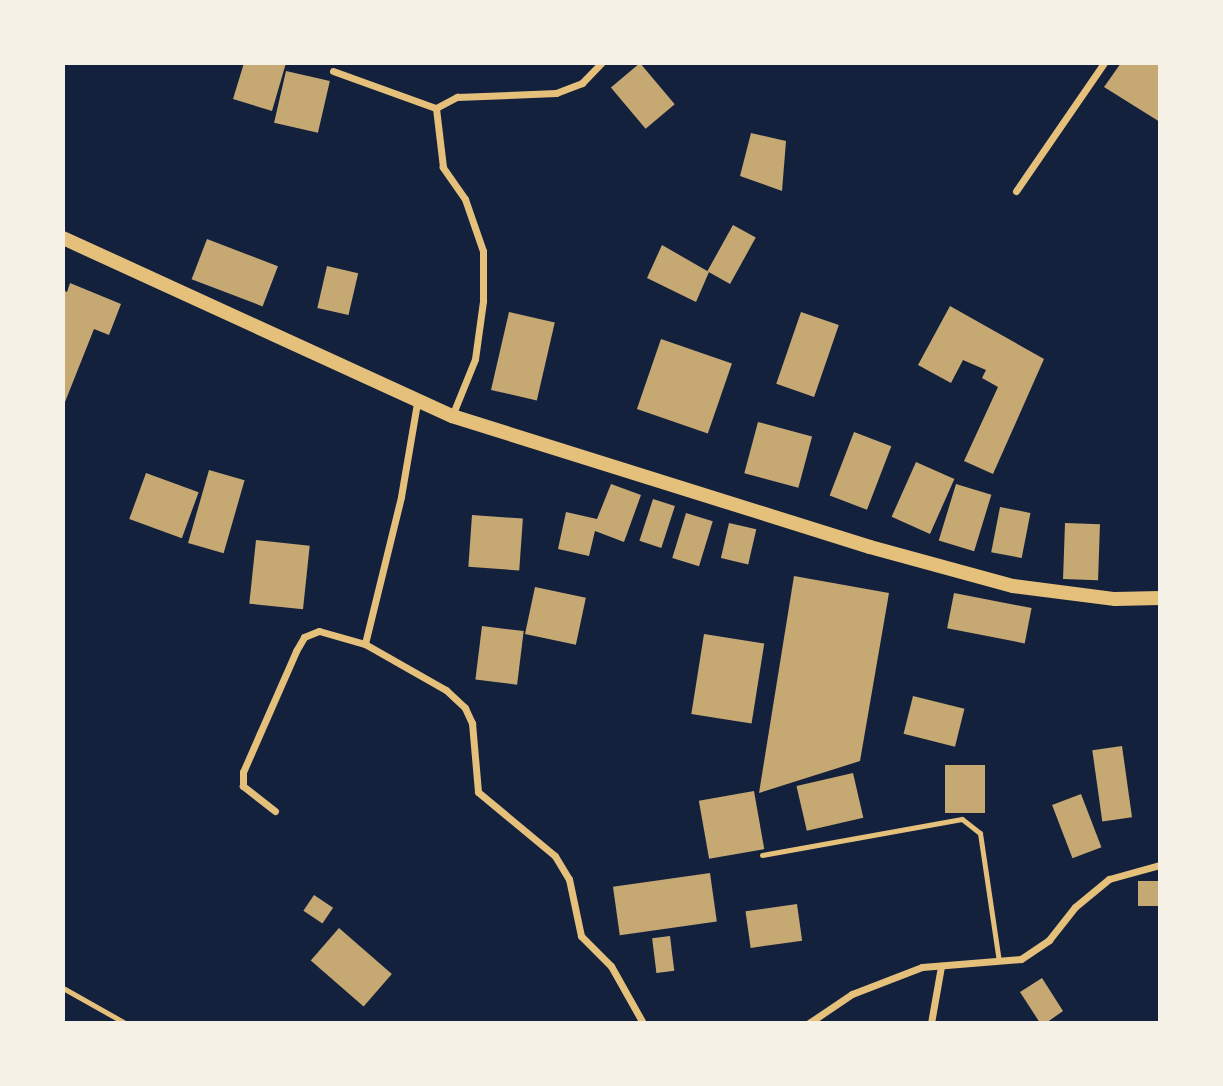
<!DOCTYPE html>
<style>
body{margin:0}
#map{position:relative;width:1223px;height:1086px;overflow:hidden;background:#14213d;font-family:Signika,sans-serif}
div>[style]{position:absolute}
.building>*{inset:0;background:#c6a872;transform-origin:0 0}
.service>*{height:5px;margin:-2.5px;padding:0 2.5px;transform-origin:2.5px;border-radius:2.5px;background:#e5c07b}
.minor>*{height:7px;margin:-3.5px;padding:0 3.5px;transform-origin:3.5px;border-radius:3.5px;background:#e5c07b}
.secondary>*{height:14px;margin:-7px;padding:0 7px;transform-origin:7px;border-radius:7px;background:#e5c07b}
span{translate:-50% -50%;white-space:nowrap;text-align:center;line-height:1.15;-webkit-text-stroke:7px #f6f1e7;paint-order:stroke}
.frame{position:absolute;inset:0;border:65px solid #f6f1e7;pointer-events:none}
</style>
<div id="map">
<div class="building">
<i style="clip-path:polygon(244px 63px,286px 63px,272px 111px,233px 99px)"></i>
<i style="left:640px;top:63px;width:54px;height:38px;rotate:50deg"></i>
<i style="clip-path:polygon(1121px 63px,1160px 63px,1160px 122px,1104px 87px)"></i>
<i style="left:286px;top:71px;width:45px;height:53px;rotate:13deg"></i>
<i style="clip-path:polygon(751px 133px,786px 141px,782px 191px,740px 176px)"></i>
<i style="left:733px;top:225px;width:26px;height:53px;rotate:29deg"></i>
<i style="left:207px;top:239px;width:76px;height:43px;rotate:21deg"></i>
<i style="clip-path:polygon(662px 245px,709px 272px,696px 302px,647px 278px)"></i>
<i style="left:327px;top:266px;width:32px;height:43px;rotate:13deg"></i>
<i style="clip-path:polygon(70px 283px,121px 304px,109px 335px,94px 329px,63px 407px,63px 290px,67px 292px)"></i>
<i style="clip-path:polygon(950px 306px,1044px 359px,993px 474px,964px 461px,998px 387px,982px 378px,986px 370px,963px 360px,951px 383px,918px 365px)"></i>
<i style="left:509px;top:312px;width:47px;height:80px;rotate:13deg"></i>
<i style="left:801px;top:312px;width:40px;height:76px;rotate:19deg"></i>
<i style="left:661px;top:339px;width:75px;height:74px;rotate:19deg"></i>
<i style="left:758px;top:422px;width:56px;height:53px;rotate:15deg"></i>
<i style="left:854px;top:432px;width:40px;height:68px;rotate:21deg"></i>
<i style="left:916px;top:462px;width:42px;height:60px;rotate:24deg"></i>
<i style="left:209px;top:470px;width:37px;height:76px;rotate:16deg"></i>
<i style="left:146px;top:473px;width:56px;height:49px;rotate:20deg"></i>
<i style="clip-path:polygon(611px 484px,641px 495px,624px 542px,595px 531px,589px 556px,558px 549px,566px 512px,597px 519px)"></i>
<i style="left:956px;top:484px;width:37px;height:59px;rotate:17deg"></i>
<i style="left:653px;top:499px;width:23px;height:44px;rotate:18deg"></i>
<i style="left:1000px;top:507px;width:31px;height:46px;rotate:11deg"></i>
<i style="left:686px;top:513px;width:28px;height:47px;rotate:17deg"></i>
<i style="left:472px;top:515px;width:51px;height:52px;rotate:4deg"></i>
<i style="left:729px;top:523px;width:28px;height:36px;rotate:13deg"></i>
<i style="left:1065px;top:523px;width:35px;height:56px;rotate:2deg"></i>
<i style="left:256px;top:540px;width:54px;height:64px;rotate:6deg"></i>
<i style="clip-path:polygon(794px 576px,889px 593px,860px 761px,759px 793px)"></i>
<i style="left:535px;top:587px;width:52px;height:48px;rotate:12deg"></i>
<i style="left:954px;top:593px;width:79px;height:36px;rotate:11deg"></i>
<i style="left:482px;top:626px;width:42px;height:54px;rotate:7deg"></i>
<i style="left:704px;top:634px;width:61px;height:81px;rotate:9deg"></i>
<i style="left:913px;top:696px;width:53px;height:39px;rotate:14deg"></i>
<i style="left:1122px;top:746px;width:72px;height:30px;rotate:82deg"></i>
<i style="left:945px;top:765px;width:40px;height:48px"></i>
<i style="left:853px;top:773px;width:46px;height:58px;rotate:77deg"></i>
<i style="left:754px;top:791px;width:59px;height:56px;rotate:80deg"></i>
<i style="left:1081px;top:794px;width:57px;height:31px;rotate:69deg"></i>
<i style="left:710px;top:873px;width:49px;height:98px;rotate:82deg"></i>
<i style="left:1160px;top:881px;width:25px;height:22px;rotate:90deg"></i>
<i style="left:314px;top:895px;width:23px;height:19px;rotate:34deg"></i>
<i style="left:797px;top:904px;width:37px;height:52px;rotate:82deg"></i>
<i style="left:339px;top:928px;width:70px;height:43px;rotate:41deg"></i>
<i style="left:670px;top:936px;width:35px;height:18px;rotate:83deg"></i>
<i style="clip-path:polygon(1042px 978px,1063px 1011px,1046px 1023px,1040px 1023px,1020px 992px)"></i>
</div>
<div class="service">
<i style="left:762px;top:855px;width:203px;rotate:-10.2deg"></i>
<i style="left:962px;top:819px;width:23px;rotate:38deg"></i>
<i style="left:980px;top:833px;width:129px;rotate:81.6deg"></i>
<i style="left:63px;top:988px;width:71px;rotate:29.4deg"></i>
</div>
<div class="minor">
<i style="left:333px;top:71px;width:109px;rotate:19.8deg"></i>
<i style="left:1016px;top:191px;width:155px;rotate:-55.5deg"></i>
<i style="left:417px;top:403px;width:95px;rotate:99.7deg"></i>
<i style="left:401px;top:497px;width:151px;rotate:103.8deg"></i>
<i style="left:365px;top:644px;width:93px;rotate:29.6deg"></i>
<i style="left:446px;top:690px;width:26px;rotate:43deg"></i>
<i style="left:465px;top:708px;width:17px;rotate:65deg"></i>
<i style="left:472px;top:723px;width:69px;rotate:85deg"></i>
<i style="left:478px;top:792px;width:100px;rotate:39.7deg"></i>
<i style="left:555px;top:856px;width:27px;rotate:59deg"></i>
<i style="left:569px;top:879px;width:58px;rotate:78.1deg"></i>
<i style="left:581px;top:936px;width:42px;rotate:45deg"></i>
<i style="left:611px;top:966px;width:65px;rotate:60.7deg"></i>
<i style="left:452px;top:416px;width:61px;rotate:-68deg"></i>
<i style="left:475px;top:359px;width:59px;rotate:-82.1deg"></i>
<i style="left:483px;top:301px;width:50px;rotate:-90deg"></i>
<i style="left:483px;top:251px;width:55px;rotate:-109.1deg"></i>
<i style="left:465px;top:199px;width:39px;rotate:-125deg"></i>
<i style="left:443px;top:167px;width:59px;rotate:-96.8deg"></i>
<i style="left:436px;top:108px;width:24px;rotate:-28deg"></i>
<i style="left:457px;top:97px;width:99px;rotate:-2.3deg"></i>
<i style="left:556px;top:93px;width:28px;rotate:-21deg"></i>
<i style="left:582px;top:83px;width:28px;rotate:-46deg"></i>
<i style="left:275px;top:811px;width:41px;rotate:-142deg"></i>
<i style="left:243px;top:786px;width:14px;rotate:-90deg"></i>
<i style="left:243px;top:772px;width:132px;rotate:-66.3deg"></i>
<i style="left:296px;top:651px;width:16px;rotate:-60deg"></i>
<i style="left:304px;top:637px;width:16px;rotate:-22deg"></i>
<i style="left:319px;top:631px;width:48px;rotate:15.8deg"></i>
<i style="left:809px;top:1023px;width:52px;rotate:-34deg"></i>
<i style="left:852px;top:994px;width:75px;rotate:-21.1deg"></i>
<i style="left:922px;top:967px;width:99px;rotate:-4.6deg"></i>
<i style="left:1021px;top:959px;width:34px;rotate:-34deg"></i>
<i style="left:1049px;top:940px;width:42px;rotate:-51.8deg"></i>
<i style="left:1075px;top:907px;width:44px;rotate:-39.5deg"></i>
<i style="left:1109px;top:879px;width:53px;rotate:-15.4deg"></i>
<i style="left:931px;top:1023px;width:58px;rotate:-80deg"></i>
</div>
<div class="secondary">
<i style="left:63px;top:238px;width:428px;rotate:24.6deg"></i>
<i style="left:452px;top:416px;width:438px;rotate:17.4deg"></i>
<i style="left:870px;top:547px;width:148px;rotate:15.3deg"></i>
<i style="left:1013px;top:586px;width:103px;rotate:7.3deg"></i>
<i style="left:1115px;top:599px;width:45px;rotate:-1.3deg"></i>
</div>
<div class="frame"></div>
</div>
